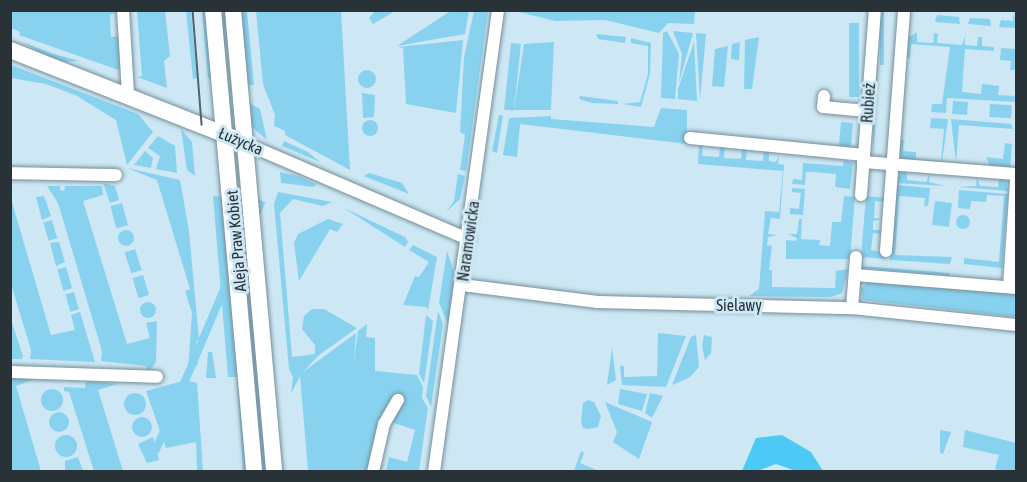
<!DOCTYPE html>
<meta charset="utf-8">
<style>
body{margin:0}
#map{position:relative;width:1027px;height:482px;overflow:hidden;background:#cde8f4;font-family:"Asap Condensed",sans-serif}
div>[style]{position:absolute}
.green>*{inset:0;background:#88d2f0;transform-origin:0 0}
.round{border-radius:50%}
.water>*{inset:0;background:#4dc9f6}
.roads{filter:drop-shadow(0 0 2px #758e99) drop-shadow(0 0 2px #758e99)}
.street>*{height:12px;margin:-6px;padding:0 6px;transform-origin:6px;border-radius:6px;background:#fff}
.secondary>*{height:16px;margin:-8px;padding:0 8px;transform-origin:8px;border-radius:8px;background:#fff}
.tram>*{height:1.5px;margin:-0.75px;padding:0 0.75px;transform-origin:0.75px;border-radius:0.75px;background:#54636a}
span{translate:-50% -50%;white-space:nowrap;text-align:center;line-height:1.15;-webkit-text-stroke:6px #cde8f4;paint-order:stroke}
.street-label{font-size:16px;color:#283237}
.frame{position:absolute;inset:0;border:12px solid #283237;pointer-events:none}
</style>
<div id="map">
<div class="green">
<i style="clip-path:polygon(452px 10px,469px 11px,465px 34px,397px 46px)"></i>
<i style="clip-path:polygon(10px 11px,120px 11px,110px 15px,111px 37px,122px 36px,124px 72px,19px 35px,20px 32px,11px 28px)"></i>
<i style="clip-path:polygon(137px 11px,165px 11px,170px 56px,164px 61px,167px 88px,137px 77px,142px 76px)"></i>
<i style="clip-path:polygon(186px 11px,191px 11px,197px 78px,193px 79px)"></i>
<i style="clip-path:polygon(202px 11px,207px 11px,212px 82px,208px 77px)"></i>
<i style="left:222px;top:11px;width:3px;height:72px"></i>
<i style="clip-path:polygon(241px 11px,247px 11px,254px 85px,247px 85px)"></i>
<i style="clip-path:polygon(256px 11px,341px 11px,350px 170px,285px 135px,285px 131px,274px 126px,275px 115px,263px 84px)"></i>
<i style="clip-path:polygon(375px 11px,391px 11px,392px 13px,373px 24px,369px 18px)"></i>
<i style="clip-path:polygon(474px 11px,488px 11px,466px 171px,460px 170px,465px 135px,460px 132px,464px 57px)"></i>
<i style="clip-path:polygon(515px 11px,695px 10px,695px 11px,694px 24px,668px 23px,659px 33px,605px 20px,555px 21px)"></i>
<i style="left:880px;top:11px;width:4px;height:54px"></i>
<i style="clip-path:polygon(1014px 11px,1016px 28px,999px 27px,1001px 20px,1013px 21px)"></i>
<i style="clip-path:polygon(937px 15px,959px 17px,960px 24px,935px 22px)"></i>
<i style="clip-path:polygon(970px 18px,990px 19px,991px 26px,968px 24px)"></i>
<i style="left:849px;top:23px;width:10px;height:74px"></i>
<i style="clip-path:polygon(667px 31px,679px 54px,675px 99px,661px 98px,663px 33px)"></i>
<i style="clip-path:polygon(673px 31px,693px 33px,679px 83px,682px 54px)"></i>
<i style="clip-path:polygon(917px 32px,917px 42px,933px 43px,934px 33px,938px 34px,937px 43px,962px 45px,965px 36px,965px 45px,977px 46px,978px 37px,982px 37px,982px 46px,994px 47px,994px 51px,965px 49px,962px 92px,981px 94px,982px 84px,999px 86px,998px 95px,1015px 96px,1016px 81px,1016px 102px,947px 98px,946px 113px,931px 112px,932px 104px,942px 104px,950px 47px,911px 44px,910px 59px,906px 55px,908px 38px)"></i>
<i style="clip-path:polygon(696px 33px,706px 34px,700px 100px)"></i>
<i style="clip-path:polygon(596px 34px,626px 37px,625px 43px,598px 39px)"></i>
<i style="clip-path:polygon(759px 37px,752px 89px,744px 89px,745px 40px)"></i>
<i style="clip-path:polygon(631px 38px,651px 43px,650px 74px,641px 107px,623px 104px,640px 102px,648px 74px,648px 46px,631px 43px)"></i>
<i style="clip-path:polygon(463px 40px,456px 113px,406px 104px,403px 48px,398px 47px)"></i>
<i style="clip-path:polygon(21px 42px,54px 54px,80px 61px,59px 62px)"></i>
<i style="clip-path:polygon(554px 42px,551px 110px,514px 110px,524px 44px)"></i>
<i style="clip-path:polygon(694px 42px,697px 101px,678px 99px,678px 89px)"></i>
<i style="clip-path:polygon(740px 42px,739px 60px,731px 59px,732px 44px)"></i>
<i style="left:511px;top:43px;width:10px;height:67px;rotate:6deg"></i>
<i style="clip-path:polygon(728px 46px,724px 87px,712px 86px,715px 49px)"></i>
<i style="clip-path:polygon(1001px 48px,1016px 49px,1016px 70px,1010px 70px,1011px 61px,1000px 60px)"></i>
<i style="clip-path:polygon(11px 65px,138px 114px,153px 132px,127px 165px,116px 120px,77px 96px,46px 84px,11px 78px)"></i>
<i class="round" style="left:358px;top:70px;width:18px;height:18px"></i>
<i style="clip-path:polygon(362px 93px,375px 95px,374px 117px,363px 118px)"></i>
<i style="clip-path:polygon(580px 96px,618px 101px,618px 104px,592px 103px,579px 99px)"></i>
<i style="left:953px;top:101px;width:15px;height:13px;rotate:4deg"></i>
<i style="clip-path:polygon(877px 102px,873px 155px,873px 105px)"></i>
<i style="clip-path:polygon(249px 103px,260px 109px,267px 140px,252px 127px)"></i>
<i style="left:990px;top:104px;width:22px;height:13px;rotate:3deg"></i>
<i style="clip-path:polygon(661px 108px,687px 110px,687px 144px,520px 124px,517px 157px,503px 155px,509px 118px,551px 116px,551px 119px,654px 127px)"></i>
<i style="clip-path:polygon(499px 115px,503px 116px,497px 153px,492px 151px)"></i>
<i style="clip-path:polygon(931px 118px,948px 119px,942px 162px,904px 159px,899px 153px,900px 139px,904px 140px,903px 151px,916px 152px,916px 159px,941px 161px,944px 129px,930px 128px)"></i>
<i style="clip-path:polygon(951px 119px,1011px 124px,1013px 129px,959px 125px,956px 163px)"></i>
<i class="round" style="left:362px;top:120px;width:16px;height:16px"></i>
<i style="left:841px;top:122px;width:12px;height:24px;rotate:5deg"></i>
<i style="clip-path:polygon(181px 129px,192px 142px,195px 176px,187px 170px)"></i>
<i style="clip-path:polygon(158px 136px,175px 146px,177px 173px,156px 169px,160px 156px,148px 148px)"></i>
<i style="clip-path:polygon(284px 141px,308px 152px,320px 162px,282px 146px)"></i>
<i style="clip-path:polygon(1005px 143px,1012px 144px,1010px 168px,990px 166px,986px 157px,1003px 159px)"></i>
<i style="clip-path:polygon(699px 145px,703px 145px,702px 156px,719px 157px,720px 147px,725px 147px,724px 158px,741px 159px,742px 148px,747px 149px,746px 160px,763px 161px,764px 150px,769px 151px,769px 161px,776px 162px,779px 156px,778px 164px,784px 165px,780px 219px,771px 218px,768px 234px,778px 235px,768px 237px,767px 245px,772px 246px,769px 270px,772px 270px,772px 287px,835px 288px,836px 271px,848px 269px,842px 293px,831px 297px,749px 296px,759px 289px,765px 211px,779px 212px,783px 171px,698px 164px)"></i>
<i style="clip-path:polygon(145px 151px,153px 158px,151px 168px,134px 165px)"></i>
<i style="clip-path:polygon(844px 160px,853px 163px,850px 189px,835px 187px,836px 174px,814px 172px,806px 172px,805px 185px,792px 184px,793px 179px,802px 180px,803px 163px,843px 166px)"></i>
<i style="clip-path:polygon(127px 168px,180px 180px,189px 231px,199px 339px,196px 342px,198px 364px,192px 371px,188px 371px,192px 313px,185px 291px,190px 289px,157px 180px)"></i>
<i style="clip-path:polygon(907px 171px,907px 180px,926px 182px,930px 173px,929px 182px,945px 186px,896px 183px,900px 173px)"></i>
<i style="clip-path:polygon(280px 172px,298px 176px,316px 184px,314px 187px,281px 183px)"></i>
<i style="clip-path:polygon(369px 173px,402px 183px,409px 194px,364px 176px)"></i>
<i style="clip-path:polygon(458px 174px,465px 176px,460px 199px,446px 212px,454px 201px)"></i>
<i style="clip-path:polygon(977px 177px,980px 186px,998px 187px,999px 178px,1006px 180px,1008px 191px,959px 187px,976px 186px)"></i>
<i style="clip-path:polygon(103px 183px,115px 186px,119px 200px,110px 203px)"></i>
<i style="clip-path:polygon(896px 185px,930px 188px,928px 206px,924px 206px,925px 198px,899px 196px,895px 255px,952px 257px,950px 264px,890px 260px)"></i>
<i style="clip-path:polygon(47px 186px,60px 186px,60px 190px,64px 191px,65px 186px,102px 186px,103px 195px,83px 201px,127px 344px,150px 338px,146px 323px,157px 321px,156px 362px,148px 373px,146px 366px,101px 361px,102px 351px,58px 203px)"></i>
<i style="clip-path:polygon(792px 188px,805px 189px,803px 215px,790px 214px,790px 208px,799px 209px,801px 193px,792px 192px)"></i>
<i style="clip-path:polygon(959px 190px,1008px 194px,1002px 268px,964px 264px,964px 258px,999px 262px,1004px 196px,987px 195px,986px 202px,971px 201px,970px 209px,958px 208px)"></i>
<i style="clip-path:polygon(278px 192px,332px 202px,323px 206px,293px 199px,280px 213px,292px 357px,315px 354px,315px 345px,302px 329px,304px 316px,312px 309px,324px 309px,357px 328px,319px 355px,303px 372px,356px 333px,354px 360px,358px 331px,367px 324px,366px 337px,375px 338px,375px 371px,417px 375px,423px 387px,422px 398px,428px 408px,419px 471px,386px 471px,389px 457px,407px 462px,415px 430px,394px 423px,388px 426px,396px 398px,368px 471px,308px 471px,300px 376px,291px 394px,293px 377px,289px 369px,274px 204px)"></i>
<i style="clip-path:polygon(44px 196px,51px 216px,42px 220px,36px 197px)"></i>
<i style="clip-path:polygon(213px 196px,224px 197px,247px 471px,243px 471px,237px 377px,228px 377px)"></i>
<i style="clip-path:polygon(844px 196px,855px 197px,850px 259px,786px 259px,786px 240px,796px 241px,797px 238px,788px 234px,797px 234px,799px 219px,802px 219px,801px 239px,820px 240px,819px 245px,830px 246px,832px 222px,841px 222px)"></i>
<i style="clip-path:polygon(866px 196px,884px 198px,884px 202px,875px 201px,874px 218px,883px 219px,873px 221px,873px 230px,882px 230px,882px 234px,873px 233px,871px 250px,885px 253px,885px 259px,861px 257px)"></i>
<i style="clip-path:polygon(240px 198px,242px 198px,267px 471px,262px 471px)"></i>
<i style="clip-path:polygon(11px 199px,51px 335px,75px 330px,71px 315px,80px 312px,95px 362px,30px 359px,31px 350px,11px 284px)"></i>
<i style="left:258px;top:199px;width:8px;height:273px;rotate:23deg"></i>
<i style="left:935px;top:201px;width:17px;height:24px;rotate:7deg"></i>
<i style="left:122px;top:203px;width:23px;height:12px;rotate:75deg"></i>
<i style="clip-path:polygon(344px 208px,405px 237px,408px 242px,405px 247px)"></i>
<i class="round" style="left:956px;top:215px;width:14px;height:14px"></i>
<i style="clip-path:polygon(328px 219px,343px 224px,337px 232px,330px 229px,299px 281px,294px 243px,298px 234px)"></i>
<i style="left:52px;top:220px;width:19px;height:9px;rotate:74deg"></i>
<i class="round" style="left:118px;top:230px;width:16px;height:16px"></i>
<i style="clip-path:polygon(59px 242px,65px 262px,56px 266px,50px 243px)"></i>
<i style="clip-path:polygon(413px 245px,437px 257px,428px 310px,426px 307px,403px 305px,415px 276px,419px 277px,429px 262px,409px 250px)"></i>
<i style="left:135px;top:249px;width:22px;height:11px;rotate:72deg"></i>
<i style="clip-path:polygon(447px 251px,455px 275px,448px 324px,439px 303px)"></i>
<i style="clip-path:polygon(861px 266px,950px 273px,950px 276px,861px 268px)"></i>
<i style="left:66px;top:267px;width:22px;height:9px;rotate:74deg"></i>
<i style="left:143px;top:275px;width:21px;height:11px;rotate:73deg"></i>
<i style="clip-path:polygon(868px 281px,1016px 293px,1016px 317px,863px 300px,860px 290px)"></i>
<i style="left:74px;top:292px;width:18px;height:9px;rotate:74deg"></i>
<i class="round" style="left:140px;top:302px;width:16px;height:16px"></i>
<i style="clip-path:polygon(438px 311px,443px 324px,431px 407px,426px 396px)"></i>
<i style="clip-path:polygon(426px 315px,433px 321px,424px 383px,419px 374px)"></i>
<i style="clip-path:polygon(10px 317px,23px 356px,22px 359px,11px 359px)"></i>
<i style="clip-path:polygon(658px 333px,686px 336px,666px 387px,622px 385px,620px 366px,624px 366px,624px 377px,657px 376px)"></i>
<i style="clip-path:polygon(696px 335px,699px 367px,689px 378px,672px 385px,691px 337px)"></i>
<i style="clip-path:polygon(704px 335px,712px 337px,711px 353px,705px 360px,702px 346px)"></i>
<i style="clip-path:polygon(612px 347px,616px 380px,607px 385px)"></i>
<i style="clip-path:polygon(208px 352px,212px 352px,216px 378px,206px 378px)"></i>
<i style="clip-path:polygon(11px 378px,35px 379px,16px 386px,41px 471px,12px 471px)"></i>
<i style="clip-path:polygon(186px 380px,197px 383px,203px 471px,197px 471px,196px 442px,166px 448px,146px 391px)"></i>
<i style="clip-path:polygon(86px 381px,117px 384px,98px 390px,123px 471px,94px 471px,69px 392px,64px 391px,64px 387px,85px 388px)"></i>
<i class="round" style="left:41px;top:389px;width:22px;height:22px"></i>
<i style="clip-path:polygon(620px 389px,647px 394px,642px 411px,618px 404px)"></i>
<i style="clip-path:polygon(650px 393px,663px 396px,652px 418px,645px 413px)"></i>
<i class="round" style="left:124px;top:393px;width:22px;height:22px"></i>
<i style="clip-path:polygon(588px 400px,594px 402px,601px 416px,598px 427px,589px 429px,583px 428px,581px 422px,583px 403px)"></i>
<i style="clip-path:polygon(605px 402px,652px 422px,639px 459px,613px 442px,617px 432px)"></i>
<i class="round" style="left:49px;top:412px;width:20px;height:20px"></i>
<i class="round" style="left:132px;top:417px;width:20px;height:20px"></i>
<i style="clip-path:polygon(940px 430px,951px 432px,943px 454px,940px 453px)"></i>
<i style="clip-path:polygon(965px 430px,1016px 443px,1016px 471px,998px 471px,995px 468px,999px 455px,963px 447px)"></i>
<i class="round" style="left:55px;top:435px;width:22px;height:22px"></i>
<i style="clip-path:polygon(153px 437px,159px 460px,147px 463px,138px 444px)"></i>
<i style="clip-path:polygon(581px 451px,584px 453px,580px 463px,599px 471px,574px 471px)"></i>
<i style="clip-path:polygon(78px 457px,83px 471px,65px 471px,65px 461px)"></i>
</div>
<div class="water">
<i style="clip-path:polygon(782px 435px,811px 452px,823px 471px,796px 471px,776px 464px,757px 471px,742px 471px,756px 438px)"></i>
</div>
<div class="roads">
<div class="street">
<i style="left:123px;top:10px;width:83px;rotate:86.6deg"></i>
<i style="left:824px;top:96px;width:11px;rotate:95deg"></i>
<i style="left:823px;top:107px;width:44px;rotate:5.2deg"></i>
<i style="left:690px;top:138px;width:175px;rotate:5.6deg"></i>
<i style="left:244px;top:143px;width:244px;rotate:23.2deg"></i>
<i style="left:863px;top:162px;width:153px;rotate:4.5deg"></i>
<i style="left:10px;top:173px;width:106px;rotate:1.1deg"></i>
<i style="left:861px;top:195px;width:186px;rotate:-85.7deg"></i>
<i style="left:886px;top:251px;width:242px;rotate:-85.7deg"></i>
<i style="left:855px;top:275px;width:162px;rotate:4.6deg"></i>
<i style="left:462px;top:285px;width:137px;rotate:7.1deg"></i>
<i style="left:598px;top:302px;width:254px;rotate:1.4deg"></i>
<i style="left:852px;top:308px;width:165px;rotate:5.9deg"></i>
<i style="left:1009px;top:287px;width:106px;rotate:-86.2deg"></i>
<i style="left:852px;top:308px;width:51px;rotate:-85.5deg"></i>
<i style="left:10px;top:372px;width:147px;rotate:1.9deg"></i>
<i style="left:373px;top:472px;width:49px;rotate:-77.1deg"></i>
<i style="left:384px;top:424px;width:28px;rotate:-60deg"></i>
<i style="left:434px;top:472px;width:466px;rotate:-82.1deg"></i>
</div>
<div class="secondary">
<i style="left:213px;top:10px;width:464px;rotate:84.9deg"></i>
<i style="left:233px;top:10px;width:464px;rotate:84.9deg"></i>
<i style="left:10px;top:50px;width:240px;rotate:21.5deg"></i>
</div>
</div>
<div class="tram">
<i style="left:193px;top:10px;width:115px;rotate:85.5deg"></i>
</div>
<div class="street-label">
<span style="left:868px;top:103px;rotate:-86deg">Rubież</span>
<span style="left:241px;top:141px;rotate:23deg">Łużycka</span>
<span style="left:236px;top:241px;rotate:-95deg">Aleja Praw Kobiet</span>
<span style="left:468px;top:241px;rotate:-82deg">Naramowicka</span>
<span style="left:739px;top:305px">Sielawy</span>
</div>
<div class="frame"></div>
</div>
